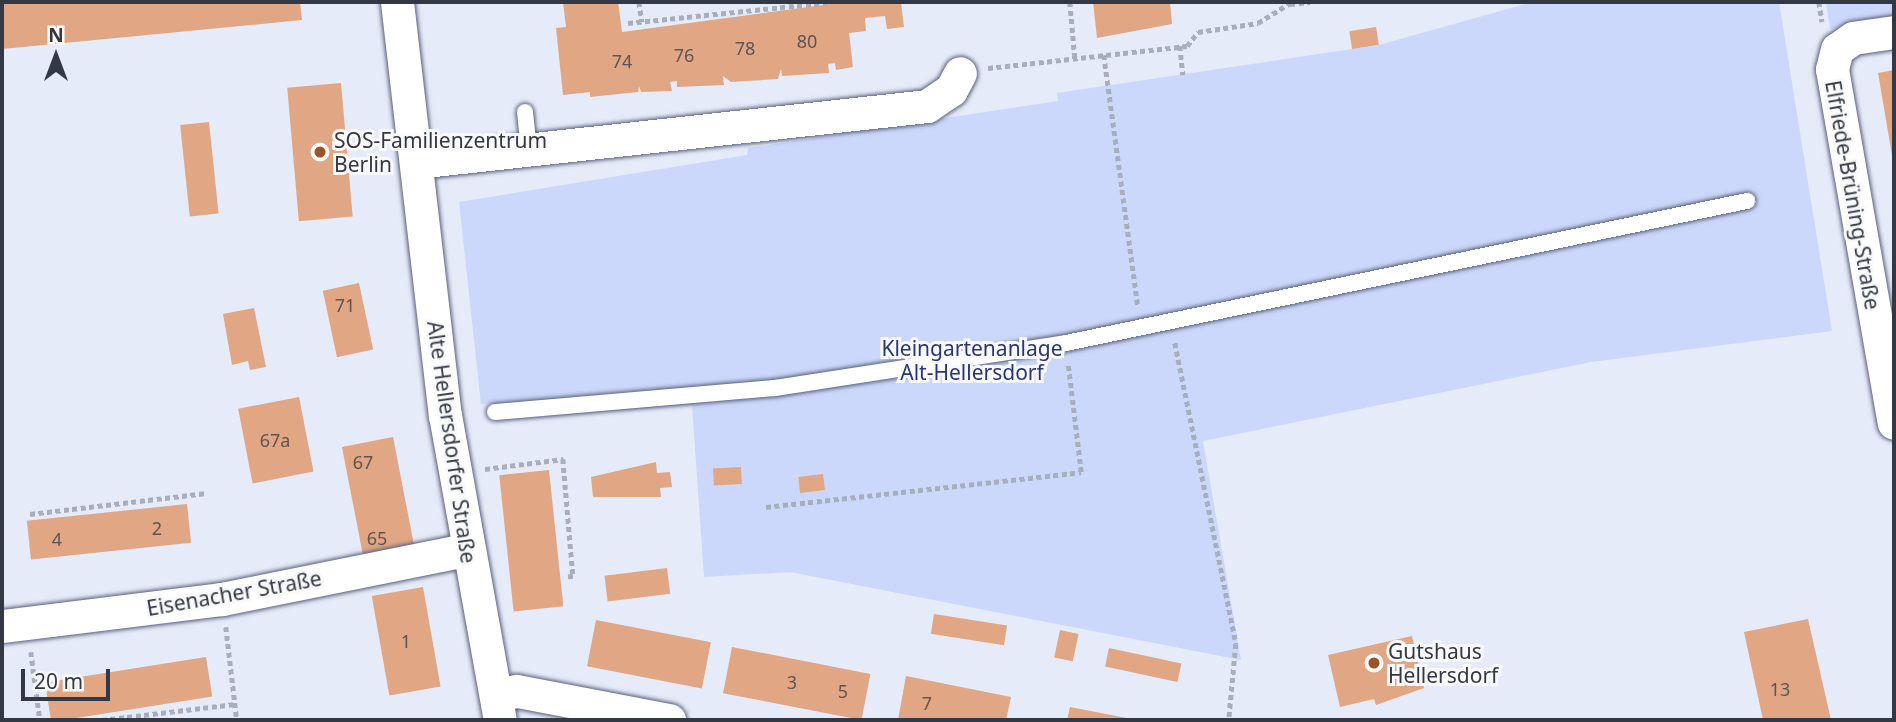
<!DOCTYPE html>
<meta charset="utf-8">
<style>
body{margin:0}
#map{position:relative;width:1896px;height:722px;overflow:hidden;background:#e6ebf9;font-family:"Noto Sans",sans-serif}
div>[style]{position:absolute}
.green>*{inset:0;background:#ccd8fb}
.building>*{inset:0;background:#e1a683;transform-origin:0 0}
.path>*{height:4.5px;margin-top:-2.25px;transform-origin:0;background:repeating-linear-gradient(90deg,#a9aebc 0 5px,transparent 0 8.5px)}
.roads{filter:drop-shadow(0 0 2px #56607e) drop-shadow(0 0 2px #56607e)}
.service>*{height:16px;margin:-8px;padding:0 8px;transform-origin:8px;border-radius:8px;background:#fff}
.minor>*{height:33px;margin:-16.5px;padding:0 16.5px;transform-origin:16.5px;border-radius:16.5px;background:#fff}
.dots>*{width:19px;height:19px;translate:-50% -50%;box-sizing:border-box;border:4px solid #f9f9f9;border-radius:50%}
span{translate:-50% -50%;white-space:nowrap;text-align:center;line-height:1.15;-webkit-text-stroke:6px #f9f9f9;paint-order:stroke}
.number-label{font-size:18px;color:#5e5454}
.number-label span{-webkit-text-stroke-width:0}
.poi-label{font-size:21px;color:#333845}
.left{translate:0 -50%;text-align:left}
.street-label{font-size:21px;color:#333845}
.park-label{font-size:21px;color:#273678}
.frame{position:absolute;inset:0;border:4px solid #333845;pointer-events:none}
.north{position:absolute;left:21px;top:21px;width:70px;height:70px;-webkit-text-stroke:5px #f9f9f9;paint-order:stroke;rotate:0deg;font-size:19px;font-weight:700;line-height:28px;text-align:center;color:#333845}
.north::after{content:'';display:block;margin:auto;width:24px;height:32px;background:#333845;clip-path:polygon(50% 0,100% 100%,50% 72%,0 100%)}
.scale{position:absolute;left:21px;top:669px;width:89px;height:32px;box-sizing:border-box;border:4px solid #333845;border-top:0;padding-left:9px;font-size:21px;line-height:24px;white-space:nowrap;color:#333845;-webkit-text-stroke:5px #f9f9f9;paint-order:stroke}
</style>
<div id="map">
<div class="green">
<i style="clip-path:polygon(1532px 2px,1779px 2px,1832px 331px,1591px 362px,1203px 441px,1241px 660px,790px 572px,704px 577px,692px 405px,495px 420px,494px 403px,481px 404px,459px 202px,747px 155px,748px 148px,1058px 101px,1057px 93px,1379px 45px)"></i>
<i style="clip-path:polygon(1894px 2px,1894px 20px,1830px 29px,1826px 3px)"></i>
</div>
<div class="building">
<i style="clip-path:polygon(300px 2px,302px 20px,2px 49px,2px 3px)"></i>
<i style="clip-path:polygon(563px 2px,618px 2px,622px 32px,845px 2px,901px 2px,904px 27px,887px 29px,885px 16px,865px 18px,866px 31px,849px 33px,853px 67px,836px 70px,835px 63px,828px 64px,829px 73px,782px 76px,781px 69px,778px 79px,731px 82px,723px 76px,724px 85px,677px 87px,677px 81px,670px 82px,672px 91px,641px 92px,639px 86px,638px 92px,590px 97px,590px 92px,563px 95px,556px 28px,566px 27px)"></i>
<i style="clip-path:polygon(1093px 2px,1170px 2px,1172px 24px,1097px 38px)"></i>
<i style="left:1376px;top:27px;width:18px;height:27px;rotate:81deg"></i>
<i style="clip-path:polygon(1894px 70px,1894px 161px,1893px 161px,1878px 73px)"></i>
<i style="left:341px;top:83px;width:134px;height:54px;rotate:85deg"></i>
<i style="left:209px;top:122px;width:92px;height:29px;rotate:84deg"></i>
<i style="left:359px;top:283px;width:68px;height:37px;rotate:78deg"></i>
<i style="clip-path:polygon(254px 308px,266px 367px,250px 370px,248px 361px,232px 365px,223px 314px)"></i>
<i style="left:299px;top:397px;width:76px;height:62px;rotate:79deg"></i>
<i style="left:393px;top:437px;width:110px;height:52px;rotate:79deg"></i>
<i style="clip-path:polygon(656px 462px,657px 473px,670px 472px,672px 487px,660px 488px,661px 497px,593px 497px,591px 477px)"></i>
<i style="left:741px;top:467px;width:17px;height:28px;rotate:87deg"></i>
<i style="left:549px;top:470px;width:137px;height:50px;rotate:84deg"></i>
<i style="left:823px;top:474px;width:16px;height:25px;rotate:83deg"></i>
<i style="left:187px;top:504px;width:39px;height:161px;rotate:84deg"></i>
<i style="left:667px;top:568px;width:26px;height:63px;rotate:83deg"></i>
<i style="left:423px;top:587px;width:101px;height:52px;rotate:80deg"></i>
<i style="left:934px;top:614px;width:74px;height:20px;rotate:9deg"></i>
<i style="clip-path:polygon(1808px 619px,1831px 720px,1763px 720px,1744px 632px)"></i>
<i style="left:596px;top:620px;width:117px;height:47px;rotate:11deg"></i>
<i style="left:1060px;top:630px;width:19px;height:28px;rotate:12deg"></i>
<i style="clip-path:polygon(1412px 636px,1424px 688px,1376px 705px,1374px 699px,1340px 707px,1328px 655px)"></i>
<i style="left:732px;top:647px;width:141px;height:47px;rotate:11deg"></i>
<i style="left:1109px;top:648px;width:74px;height:19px;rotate:12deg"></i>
<i style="left:206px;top:657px;width:40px;height:163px;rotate:81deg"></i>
<i style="clip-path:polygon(906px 676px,1011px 697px,1006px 720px,898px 720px)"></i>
<i style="clip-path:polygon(1070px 707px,1132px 719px,1132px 720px,1067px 720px)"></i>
</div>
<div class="path">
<i style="left:639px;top:2px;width:20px;rotate:81deg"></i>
<i style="left:1070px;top:2px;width:56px;rotate:84.9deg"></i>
<i style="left:1819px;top:2px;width:20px;rotate:81deg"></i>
<i style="left:1290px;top:4px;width:20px;rotate:-6deg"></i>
<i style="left:628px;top:23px;width:204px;rotate:-5.9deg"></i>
<i style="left:1180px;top:46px;width:29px;rotate:84deg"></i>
<i style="left:1104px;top:55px;width:254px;rotate:82.3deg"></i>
<i style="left:988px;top:68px;width:200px;rotate:-6.3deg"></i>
<i style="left:1187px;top:46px;width:18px;rotate:-52deg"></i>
<i style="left:1198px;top:32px;width:61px;rotate:-8.5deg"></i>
<i style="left:1258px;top:23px;width:40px;rotate:-32deg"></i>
<i style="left:1175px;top:343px;width:307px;rotate:78.5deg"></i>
<i style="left:1236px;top:644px;width:76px;rotate:95.3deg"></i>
<i style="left:485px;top:469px;width:79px;rotate:-7.3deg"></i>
<i style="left:563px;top:459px;width:117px;rotate:85.1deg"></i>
<i style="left:573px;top:576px;width:8px;rotate:166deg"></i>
<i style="left:766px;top:507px;width:317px;rotate:-6.3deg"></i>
<i style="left:1081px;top:472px;width:108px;rotate:-96.9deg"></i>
<i style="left:30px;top:514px;width:178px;rotate:-6.8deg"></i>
<i style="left:226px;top:627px;width:94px;rotate:83.3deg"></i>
<i style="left:31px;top:652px;width:69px;rotate:82.5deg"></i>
<i style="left:102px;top:720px;width:134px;rotate:-6.9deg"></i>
</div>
<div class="roads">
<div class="service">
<i style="left:525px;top:112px;width:37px;rotate:84deg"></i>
<i style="left:495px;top:412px;width:281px;rotate:-4.9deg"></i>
<i style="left:775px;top:388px;width:294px;rotate:-8.8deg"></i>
<i style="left:1066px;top:343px;width:696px;rotate:-11.78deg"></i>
</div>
<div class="minor">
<i style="left:397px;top:2px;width:416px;rotate:83.4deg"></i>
<i style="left:445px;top:415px;width:310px;rotate:79.8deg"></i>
<i style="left:1894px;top:32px;width:41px;rotate:171.7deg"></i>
<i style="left:1853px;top:38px;width:19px;rotate:145deg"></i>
<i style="left:1837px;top:49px;width:21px;rotate:104deg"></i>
<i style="left:1832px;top:69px;width:359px;rotate:80.1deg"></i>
<i style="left:416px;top:162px;width:514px;rotate:-6.25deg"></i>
<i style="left:927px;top:106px;width:29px;rotate:-34deg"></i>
<i style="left:951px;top:90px;width:19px;rotate:-62deg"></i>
<i style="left:2px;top:626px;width:222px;rotate:-7deg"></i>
<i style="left:222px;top:599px;width:248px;rotate:-11.4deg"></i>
<i style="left:500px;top:694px;width:17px;rotate:-10deg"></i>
<i style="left:517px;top:691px;width:155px;rotate:10.8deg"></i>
</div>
</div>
<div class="dots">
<i style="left:320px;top:152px;background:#995528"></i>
<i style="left:1374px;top:663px;background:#995528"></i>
</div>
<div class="number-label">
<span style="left:807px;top:41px">80</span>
<span style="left:745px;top:48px">78</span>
<span style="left:684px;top:55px">76</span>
<span style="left:622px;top:61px">74</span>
<span style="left:345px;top:305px">71</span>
<span style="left:275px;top:440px">67a</span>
<span style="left:363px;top:462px">67</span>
<span style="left:157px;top:528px">2</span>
<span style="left:377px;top:538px">65</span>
<span style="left:57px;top:539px">4</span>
<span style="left:406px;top:641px">1</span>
<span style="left:792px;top:682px">3</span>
<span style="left:1780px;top:689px">13</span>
<span style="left:843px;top:691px">5</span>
<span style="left:927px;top:703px">7</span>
</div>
<div class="poi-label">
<span class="left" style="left:334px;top:152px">SOS-Familienzentrum<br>Berlin</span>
<span class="left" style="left:1388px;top:663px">Gutshaus<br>Hellersdorf</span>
</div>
<div class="street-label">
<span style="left:1853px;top:195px;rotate:80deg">Elfriede-Brüning-Straße</span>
<span style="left:452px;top:442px;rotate:82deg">Alte Hellersdorfer Straße</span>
<span style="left:234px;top:593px;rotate:-10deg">Eisenacher Straße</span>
</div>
<div class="park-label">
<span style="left:972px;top:360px">Kleingartenanlage<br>Alt-Hellersdorf</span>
</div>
<div class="frame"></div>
<div class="north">N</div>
<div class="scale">20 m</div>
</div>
